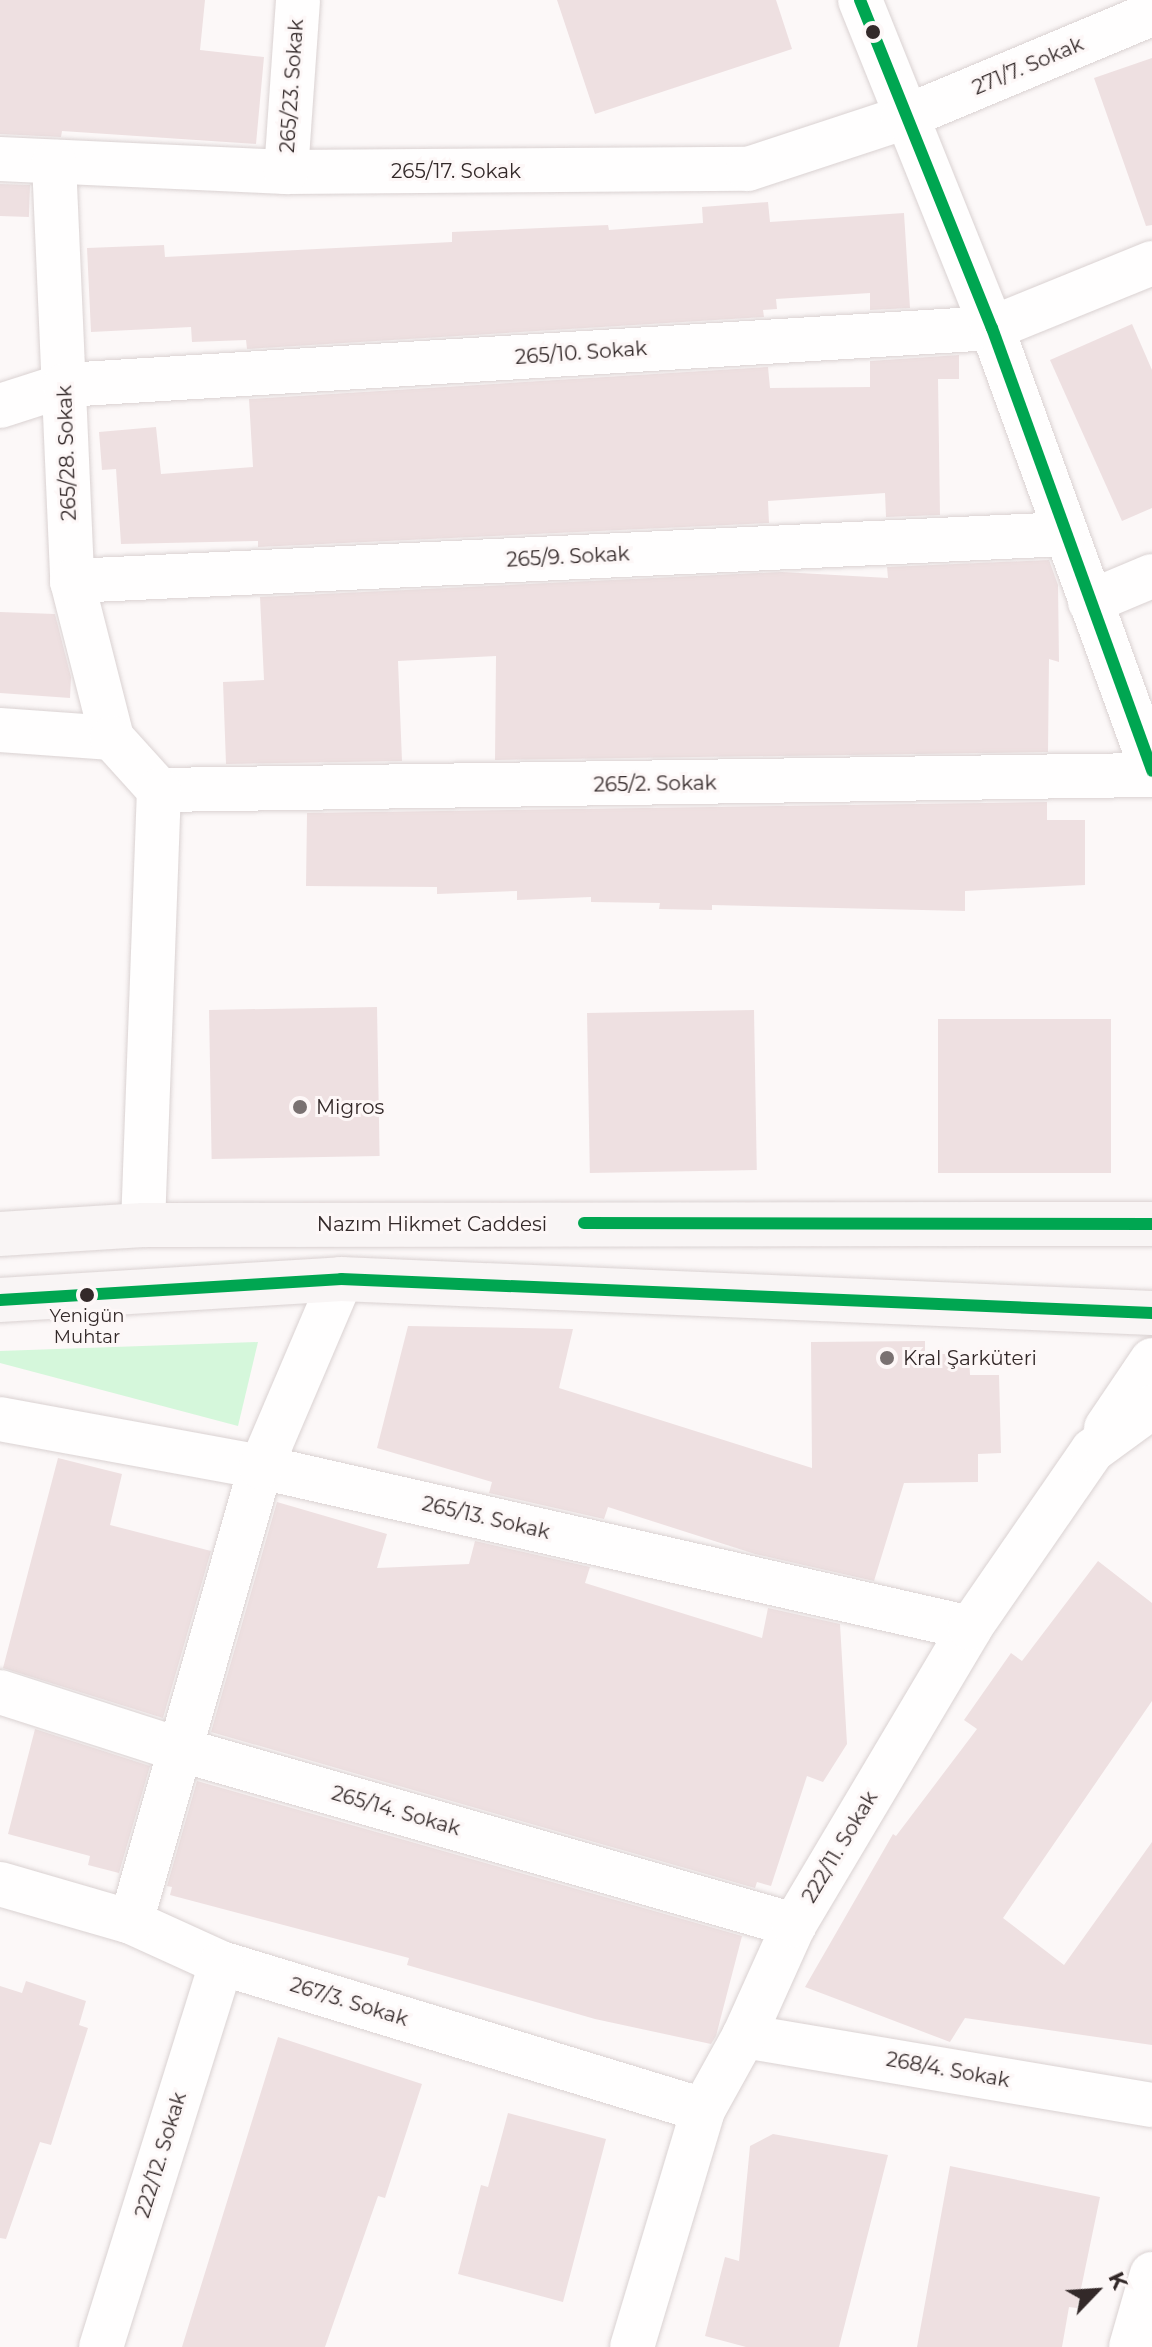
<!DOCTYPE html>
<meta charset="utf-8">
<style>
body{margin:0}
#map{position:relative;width:1152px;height:2347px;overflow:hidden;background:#fcf8f8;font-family:Montserrat,sans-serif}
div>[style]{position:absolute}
.green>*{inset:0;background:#d5f7db}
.building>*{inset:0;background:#eee0e1;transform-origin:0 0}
.roads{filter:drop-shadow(0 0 2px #dad2d2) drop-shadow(0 0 2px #dad2d2)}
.minor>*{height:44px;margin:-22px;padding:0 22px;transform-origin:22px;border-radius:22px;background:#fffefe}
.major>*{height:44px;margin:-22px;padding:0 22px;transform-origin:22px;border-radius:22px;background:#f9f5f5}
.bus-1>*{height:12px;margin:-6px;padding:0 6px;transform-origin:6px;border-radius:6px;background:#00a651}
.dots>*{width:22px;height:22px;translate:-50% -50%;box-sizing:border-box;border:4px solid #fdf7f7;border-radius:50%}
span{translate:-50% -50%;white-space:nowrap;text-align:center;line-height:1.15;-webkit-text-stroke:6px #fdf7f7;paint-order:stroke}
.bus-label{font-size:18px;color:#332929}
.street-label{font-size:20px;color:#332929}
.poi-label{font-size:20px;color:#332929}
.left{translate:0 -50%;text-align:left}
.north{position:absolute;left:1056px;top:2251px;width:80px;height:80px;-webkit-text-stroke:6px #fdf7f7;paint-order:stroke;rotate:65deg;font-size:22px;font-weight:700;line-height:32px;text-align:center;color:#332929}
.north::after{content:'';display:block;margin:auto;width:28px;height:36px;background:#332929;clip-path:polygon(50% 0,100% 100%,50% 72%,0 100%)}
</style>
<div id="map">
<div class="green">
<i style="clip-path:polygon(258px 1342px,238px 1426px,0 1363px,0 1351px)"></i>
</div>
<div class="building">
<i style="clip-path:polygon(0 0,205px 0,200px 50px,264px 57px,256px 144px,62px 131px,61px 137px,0 134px)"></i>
<i style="clip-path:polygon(557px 0,776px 0,792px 49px,595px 114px)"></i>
<i style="clip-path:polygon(1152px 58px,1152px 225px,1146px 226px,1094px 78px)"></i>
<i style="left:0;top:184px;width:30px;height:32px;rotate:2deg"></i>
<i style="clip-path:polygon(768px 202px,770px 222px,904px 213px,910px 308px,870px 310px,870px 293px,776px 299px,777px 309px,763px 310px,764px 317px,247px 349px,246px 340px,192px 342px,191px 327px,91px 332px,87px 248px,164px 245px,165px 257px,452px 242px,452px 232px,608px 225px,609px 230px,703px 223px,702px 207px)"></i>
<i style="clip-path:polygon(1132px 324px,1152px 370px,1152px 508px,1122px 521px,1050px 360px)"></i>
<i style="clip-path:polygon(959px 355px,959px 379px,938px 379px,940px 515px,886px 517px,885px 493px,768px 501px,769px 523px,258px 547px,258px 541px,121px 544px,116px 469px,102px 470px,99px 432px,156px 427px,161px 474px,253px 467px,249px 399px,768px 367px,770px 388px,870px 387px,870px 361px)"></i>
<i style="clip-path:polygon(1049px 560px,1058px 585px,1059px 662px,1049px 659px,1048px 752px,495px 760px,496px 656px,398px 661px,402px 761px,226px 764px,223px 682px,264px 680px,260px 597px,782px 572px,888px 578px,887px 567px)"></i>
<i style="clip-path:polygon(0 612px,55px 614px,71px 677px,70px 698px,0 693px)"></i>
<i style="clip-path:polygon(1047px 802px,1047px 820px,1085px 820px,1085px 885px,965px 891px,965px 911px,712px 905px,712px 910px,659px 909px,660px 903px,591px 902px,591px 897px,517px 900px,517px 891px,437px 894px,437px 887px,306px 886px,307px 813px)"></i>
<i style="left:377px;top:1007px;width:149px;height:168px;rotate:89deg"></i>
<i style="left:754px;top:1010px;width:160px;height:167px;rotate:89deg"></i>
<i style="left:938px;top:1019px;width:173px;height:154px"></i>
<i style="clip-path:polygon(408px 1326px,573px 1329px,559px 1388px,812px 1468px,811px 1342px,925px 1341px,925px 1354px,969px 1354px,970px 1375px,999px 1375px,1001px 1453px,978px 1454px,978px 1482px,904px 1483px,874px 1581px,755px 1554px,608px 1507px,604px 1519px,489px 1493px,492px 1482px,377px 1448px)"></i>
<i style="clip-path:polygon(58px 1458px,122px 1474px,110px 1525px,211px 1551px,163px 1718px,3px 1668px)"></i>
<i style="clip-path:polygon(277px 1502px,387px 1534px,377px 1568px,469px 1564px,475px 1541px,590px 1567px,585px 1583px,762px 1638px,768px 1608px,840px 1624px,847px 1744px,823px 1782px,807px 1776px,771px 1886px,757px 1882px,755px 1888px,211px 1732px)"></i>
<i style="clip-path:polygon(1098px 1561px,1152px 1603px,1152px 1701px,1003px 1918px,1064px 1965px,1152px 1842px,1152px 2045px,965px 2018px,950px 2042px,805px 1987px,893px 1834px,896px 1836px,977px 1729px,964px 1720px,1011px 1653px,1022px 1661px)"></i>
<i style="clip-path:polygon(35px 1729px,150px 1766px,119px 1873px,88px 1865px,90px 1856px,8px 1834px)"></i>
<i style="clip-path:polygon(197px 1781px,742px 1936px,716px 2036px,711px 2044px,595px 2019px,407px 1965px,409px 1958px,170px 1895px,172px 1887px,167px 1886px)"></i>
<i style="clip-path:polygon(26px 1981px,86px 2001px,79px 2025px,88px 2028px,51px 2145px,40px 2142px,6px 2239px,0 2238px,0 1986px,22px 1993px)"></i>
<i style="clip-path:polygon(278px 2037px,422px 2084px,385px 2198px,378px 2196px,325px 2347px,182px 2347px)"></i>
<i style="clip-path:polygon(508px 2113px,606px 2139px,563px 2302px,458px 2274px,481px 2185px,488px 2187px)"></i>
<i style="clip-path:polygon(773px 2134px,888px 2155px,839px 2347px,746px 2347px,705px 2336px,725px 2257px,739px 2261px,750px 2146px)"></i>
<i style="clip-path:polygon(950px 2166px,1100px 2197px,1077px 2308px,1069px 2307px,1062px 2347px,917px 2347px)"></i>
</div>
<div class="roads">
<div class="minor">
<i style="left:860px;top:0;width:354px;rotate:68.1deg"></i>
<i style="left:992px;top:328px;width:471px;rotate:70.1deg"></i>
<i style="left:0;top:159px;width:286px;rotate:2.6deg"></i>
<i style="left:286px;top:172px;width:462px;rotate:-0.4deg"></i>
<i style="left:748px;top:169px;width:163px;rotate:-18.2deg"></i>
<i style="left:903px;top:118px;width:270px;rotate:-22.7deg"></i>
<i style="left:54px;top:162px;width:419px;rotate:87.5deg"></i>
<i style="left:72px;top:581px;width:162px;rotate:75.7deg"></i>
<i style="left:286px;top:172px;width:172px;rotate:-86deg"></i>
<i style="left:0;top:406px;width:68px;rotate:-17.9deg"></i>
<i style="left:65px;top:385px;width:929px;rotate:-3.52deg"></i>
<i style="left:992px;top:328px;width:173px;rotate:-22.1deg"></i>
<i style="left:72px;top:581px;width:993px;rotate:-2.71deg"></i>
<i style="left:1090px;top:602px;width:67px;rotate:-22.8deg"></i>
<i style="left:0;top:730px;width:112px;rotate:4.1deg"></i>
<i style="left:112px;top:738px;width:70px;rotate:47.9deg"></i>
<i style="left:159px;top:790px;width:993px;rotate:-0.87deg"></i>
<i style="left:143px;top:1225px;width:435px;rotate:-87.9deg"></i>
<i style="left:0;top:1419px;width:265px;rotate:10.4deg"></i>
<i style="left:261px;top:1467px;width:727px;rotate:12.79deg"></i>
<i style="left:1106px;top:1428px;width:82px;rotate:-55.9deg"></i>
<i style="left:0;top:1692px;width:187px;rotate:17.8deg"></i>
<i style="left:178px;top:1749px;width:641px;rotate:15.95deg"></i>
<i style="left:0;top:1884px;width:136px;rotate:16.2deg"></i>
<i style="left:131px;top:1922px;width:99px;rotate:24.5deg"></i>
<i style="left:221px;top:1963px;width:504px;rotate:16.96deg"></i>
<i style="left:131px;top:1922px;width:473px;rotate:-74.1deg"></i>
<i style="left:261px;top:1467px;width:204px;rotate:-66.9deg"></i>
<i style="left:744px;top:2036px;width:414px;rotate:9.6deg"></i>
<i style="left:101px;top:2347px;width:402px;rotate:-72.6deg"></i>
<i style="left:632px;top:2347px;width:247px;rotate:-73.3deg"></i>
<i style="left:703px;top:2110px;width:85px;rotate:-61deg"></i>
<i style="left:744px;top:2036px;width:122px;rotate:-65.8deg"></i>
<i style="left:794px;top:1925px;width:345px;rotate:-59.3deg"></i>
<i style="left:970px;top:1628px;width:216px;rotate:-55.4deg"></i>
<i style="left:1093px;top:1450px;width:73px;rotate:-36.1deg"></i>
<i style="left:1131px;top:2347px;width:76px;rotate:-74deg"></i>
</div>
<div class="major">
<i style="left:0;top:1234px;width:143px;rotate:-3.6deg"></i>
<i style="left:143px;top:1225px;width:1009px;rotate:-0.06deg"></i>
<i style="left:0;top:1300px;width:342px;rotate:-3.5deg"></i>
<i style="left:341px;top:1279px;width:812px;rotate:2.4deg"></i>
</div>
</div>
<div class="bus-1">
<i style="left:860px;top:0;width:354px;rotate:68.1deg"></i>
<i style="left:992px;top:328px;width:471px;rotate:70.1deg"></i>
<i style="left:584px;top:1223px;width:568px;rotate:0.1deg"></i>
<i style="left:0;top:1300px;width:342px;rotate:-3.5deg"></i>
<i style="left:341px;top:1279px;width:812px;rotate:2.4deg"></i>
</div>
<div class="dots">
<i style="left:873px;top:32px;background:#332929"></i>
<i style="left:300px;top:1107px;background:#797171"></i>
<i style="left:87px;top:1295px;background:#332929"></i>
<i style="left:887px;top:1358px;background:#797171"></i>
</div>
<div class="bus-label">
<span style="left:87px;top:1327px">Yenigün<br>Muhtar</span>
</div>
<div class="street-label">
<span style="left:1028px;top:66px;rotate:-23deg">271/7. Sokak</span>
<span style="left:292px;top:86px;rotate:-86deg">265/23. Sokak</span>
<span style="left:456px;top:171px">265/17. Sokak</span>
<span style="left:581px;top:353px;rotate:-4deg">265/10. Sokak</span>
<span style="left:67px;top:453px;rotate:-92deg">265/28. Sokak</span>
<span style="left:568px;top:557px;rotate:-3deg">265/9. Sokak</span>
<span style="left:655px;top:784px;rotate:-1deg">265/2. Sokak</span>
<span style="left:432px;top:1224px">Nazım Hikmet Caddesi</span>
<span style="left:486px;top:1518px;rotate:13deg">265/13. Sokak</span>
<span style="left:396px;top:1811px;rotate:16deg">265/14. Sokak</span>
<span style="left:840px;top:1847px;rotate:-59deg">222/11. Sokak</span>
<span style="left:349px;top:2002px;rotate:17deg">267/3. Sokak</span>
<span style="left:948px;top:2070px;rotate:10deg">268/4. Sokak</span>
<span style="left:161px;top:2155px;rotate:-73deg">222/12. Sokak</span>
</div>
<div class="poi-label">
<span class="left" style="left:316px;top:1107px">Migros</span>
<span class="left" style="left:903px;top:1358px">Kral Şarküteri</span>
</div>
<div class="north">K</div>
</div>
